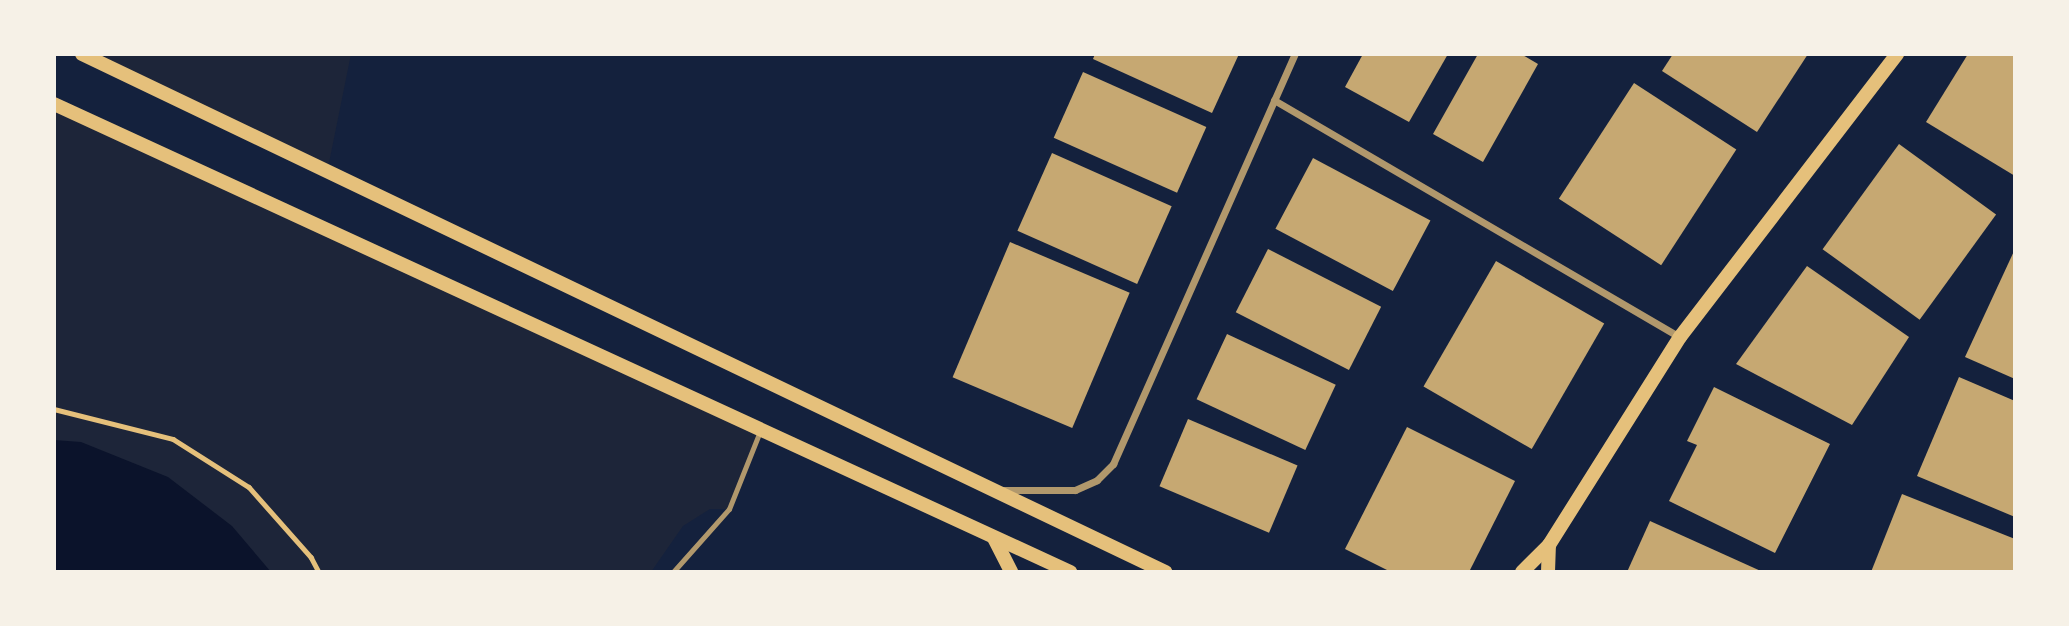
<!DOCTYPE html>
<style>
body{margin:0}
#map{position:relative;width:2069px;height:626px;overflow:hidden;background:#14213d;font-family:Quicksand,sans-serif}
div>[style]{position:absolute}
.green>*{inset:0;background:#1d2539}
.water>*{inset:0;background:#0b132b}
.building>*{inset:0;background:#c6a872;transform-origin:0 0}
.path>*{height:4.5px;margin:-2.25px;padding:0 2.25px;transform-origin:2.25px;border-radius:2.25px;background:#e5c07b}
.service>*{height:5px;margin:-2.5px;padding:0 2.5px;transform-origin:2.5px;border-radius:2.5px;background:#b1986c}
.minor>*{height:7px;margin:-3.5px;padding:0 3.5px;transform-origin:3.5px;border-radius:3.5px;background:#b1986c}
.secondary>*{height:14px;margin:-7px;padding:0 7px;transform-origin:7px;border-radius:7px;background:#e5c07b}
span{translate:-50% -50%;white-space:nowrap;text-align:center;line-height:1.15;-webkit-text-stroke:6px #f6f1e7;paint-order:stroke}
.frame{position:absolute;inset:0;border:56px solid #f6f1e7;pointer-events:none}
</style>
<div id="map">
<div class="green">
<i style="clip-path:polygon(82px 54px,351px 54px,327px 173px)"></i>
<i style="clip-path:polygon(54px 104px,762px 428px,729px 509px,710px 509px,683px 526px,651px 572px,54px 572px)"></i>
</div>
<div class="water">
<i style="clip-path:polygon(54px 440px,81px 442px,168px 477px,232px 526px,271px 572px,54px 572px)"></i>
</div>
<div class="building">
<i style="clip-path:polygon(1095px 54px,1239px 54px,1212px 113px,1093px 59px)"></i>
<i style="clip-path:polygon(1363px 54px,1448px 54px,1409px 122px,1345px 87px)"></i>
<i style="clip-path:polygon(1478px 54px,1521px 54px,1538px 64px,1483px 162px,1433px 134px)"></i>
<i style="clip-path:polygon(1673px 54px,1808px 54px,1757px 132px,1662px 71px)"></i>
<i style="clip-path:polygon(1968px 54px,2015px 54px,2015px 176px,1926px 122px)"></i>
<i style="left:1083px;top:72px;width:135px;height:72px;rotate:24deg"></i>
<i style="left:1634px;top:83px;width:122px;height:138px;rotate:33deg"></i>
<i style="left:1899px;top:144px;width:120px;height:130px;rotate:36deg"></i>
<i style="left:1052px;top:153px;width:131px;height:85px;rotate:24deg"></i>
<i style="left:1313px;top:158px;width:133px;height:80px;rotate:28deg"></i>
<i style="left:1010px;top:242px;width:130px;height:147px;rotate:23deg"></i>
<i style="left:1268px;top:249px;width:127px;height:71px;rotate:27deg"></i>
<i style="clip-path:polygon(2015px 249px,2015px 379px,1965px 357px)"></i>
<i style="left:1496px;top:261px;width:125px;height:145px;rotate:30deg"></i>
<i style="clip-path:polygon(1807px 266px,1909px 337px,1852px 425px,1736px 364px)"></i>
<i style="left:1227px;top:334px;width:120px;height:72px;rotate:25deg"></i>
<i style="clip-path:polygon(1959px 377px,2015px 401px,2015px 517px,1917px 476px)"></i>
<i style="clip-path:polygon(1714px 387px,1830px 444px,1775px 553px,1669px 501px,1697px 445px,1687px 441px)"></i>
<i style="left:1188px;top:419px;width:119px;height:73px;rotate:23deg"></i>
<i style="clip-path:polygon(1407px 427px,1515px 481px,1469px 572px,1391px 572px,1345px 549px)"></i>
<i style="clip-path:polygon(1902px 494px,2015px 539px,2015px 572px,1871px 572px)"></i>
<i style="clip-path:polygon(1650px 521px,1763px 572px,1627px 572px)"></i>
</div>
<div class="path">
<i style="left:54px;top:409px;width:123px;rotate:14.1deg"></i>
<i style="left:173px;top:439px;width:90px;rotate:32.3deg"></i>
<i style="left:249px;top:487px;width:94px;rotate:48.5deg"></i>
<i style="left:311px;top:557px;width:17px;rotate:62deg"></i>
</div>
<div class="service">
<i style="left:673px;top:572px;width:84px;rotate:-48.4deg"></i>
<i style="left:729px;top:509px;width:84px;rotate:-68.3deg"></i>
</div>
<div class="minor">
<i style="left:1274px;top:100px;width:470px;rotate:30.3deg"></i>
<i style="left:1001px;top:490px;width:74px"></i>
<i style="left:1075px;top:490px;width:24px;rotate:-24deg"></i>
<i style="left:1097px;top:480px;width:23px;rotate:-45deg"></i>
<i style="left:1113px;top:464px;width:449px;rotate:-66.1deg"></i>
</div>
<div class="secondary">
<i style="left:82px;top:54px;width:1201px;rotate:25.56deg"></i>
<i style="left:54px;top:104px;width:1119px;rotate:24.73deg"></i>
<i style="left:994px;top:538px;width:38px;rotate:63deg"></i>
<i style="left:1522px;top:572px;width:38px;rotate:-45deg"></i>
<i style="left:1549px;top:545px;width:246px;rotate:-57.8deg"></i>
<i style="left:1680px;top:337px;width:357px;rotate:-52.5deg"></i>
<i style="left:1548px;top:572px;width:27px;rotate:-88deg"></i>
</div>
<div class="frame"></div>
</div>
